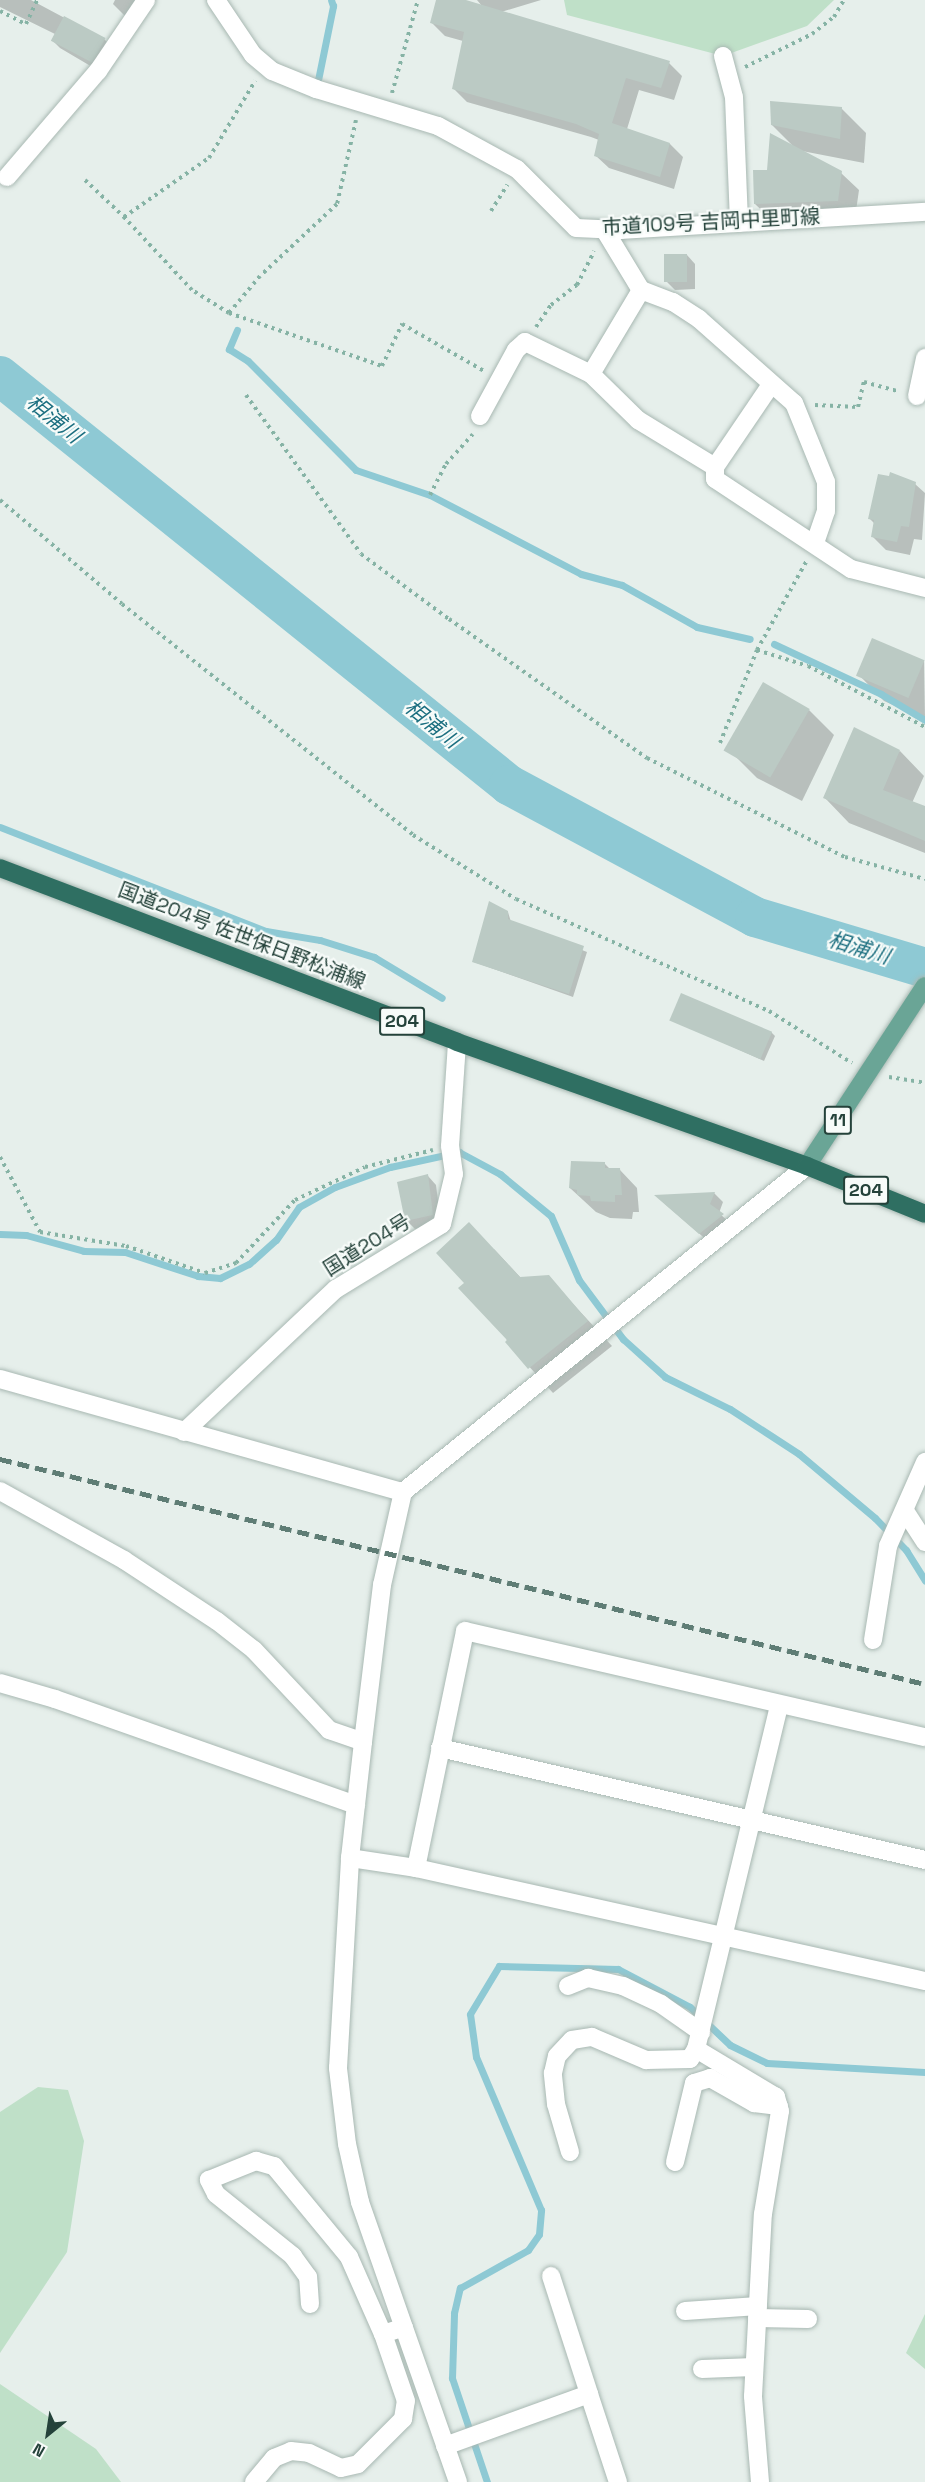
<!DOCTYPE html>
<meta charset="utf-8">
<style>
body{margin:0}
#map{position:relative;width:925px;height:2482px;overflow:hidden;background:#e6efeb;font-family:"Space Grotesk","Noto Sans JP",sans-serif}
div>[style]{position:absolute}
.green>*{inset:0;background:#bfe0c8}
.shadow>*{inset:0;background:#0003}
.stream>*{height:7px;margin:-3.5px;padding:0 3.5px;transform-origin:3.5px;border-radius:3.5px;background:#8ec9d4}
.river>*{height:40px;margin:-20px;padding:0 20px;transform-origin:20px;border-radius:20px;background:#8ec9d4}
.building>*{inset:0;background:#bbcac4;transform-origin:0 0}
.path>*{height:4px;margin-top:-2px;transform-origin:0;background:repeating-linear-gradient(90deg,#86b3a5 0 3px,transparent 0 7.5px)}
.roads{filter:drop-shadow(0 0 2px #a8b8b2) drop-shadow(0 0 2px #a8b8b2)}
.minor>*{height:18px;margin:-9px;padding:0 9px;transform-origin:9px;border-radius:9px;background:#fff}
.major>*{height:18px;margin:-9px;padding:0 9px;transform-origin:9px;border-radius:9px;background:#6aa596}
.highway>*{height:18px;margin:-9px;padding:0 9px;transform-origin:9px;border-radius:9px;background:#2f6f62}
.rail>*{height:4.5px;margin-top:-2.25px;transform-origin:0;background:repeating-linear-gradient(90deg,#5f7d75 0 12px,transparent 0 18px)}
span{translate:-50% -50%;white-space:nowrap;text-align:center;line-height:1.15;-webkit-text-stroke:4.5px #f7fbf9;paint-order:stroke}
.shield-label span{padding:2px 4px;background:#f7fbf9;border:2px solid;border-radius:4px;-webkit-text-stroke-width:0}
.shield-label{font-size:18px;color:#24423a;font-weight:700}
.street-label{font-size:20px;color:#24423a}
.water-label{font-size:21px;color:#1c6f80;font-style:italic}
.north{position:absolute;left:18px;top:2404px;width:60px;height:60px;-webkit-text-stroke:4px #f7fbf9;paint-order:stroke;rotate:210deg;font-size:16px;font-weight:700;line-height:24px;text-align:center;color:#24423a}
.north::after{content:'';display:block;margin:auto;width:21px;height:27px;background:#24423a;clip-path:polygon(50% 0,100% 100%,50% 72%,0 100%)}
</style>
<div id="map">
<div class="green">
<i style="clip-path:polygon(564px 0,834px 0,807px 26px,723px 56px,567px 15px)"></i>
<i style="clip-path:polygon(38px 2087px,68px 2090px,84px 2141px,67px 2252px,0 2353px,0 2112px)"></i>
<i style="clip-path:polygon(925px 2314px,925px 2369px,906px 2353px)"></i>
<i style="clip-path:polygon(0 2384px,96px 2449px,121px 2482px,0 2482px)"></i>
</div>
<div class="shadow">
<i style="clip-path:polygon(0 0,31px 0,104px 39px,113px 48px,99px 71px,60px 48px,52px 40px,55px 34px,0 7px)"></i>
<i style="clip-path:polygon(115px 0,156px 0,140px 23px,127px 18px,113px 4px)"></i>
<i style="clip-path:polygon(437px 0,461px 0,482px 6px,477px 0,541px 0,501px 12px,669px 63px,682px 76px,674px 100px,639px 90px,627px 129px,670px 144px,683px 157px,674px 189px,609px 168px,595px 155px,599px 140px,591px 137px,467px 102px,453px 88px,463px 41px,445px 36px,431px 22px)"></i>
<i style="clip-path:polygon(841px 108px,866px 133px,864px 163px,802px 151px,841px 173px,859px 190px,855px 218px,773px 221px,755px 204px,768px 171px,794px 147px,772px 125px)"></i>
<i style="clip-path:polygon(687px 255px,695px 264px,695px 289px,675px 290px,666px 281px)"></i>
<i style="clip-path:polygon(915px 484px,925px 493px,922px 540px,914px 539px,910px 555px,886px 550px,873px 537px,875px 524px,870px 519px)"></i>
<i style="clip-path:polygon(924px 661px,925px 719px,884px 701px,860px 676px)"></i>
<i style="clip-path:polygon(809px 710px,834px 735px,802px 801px,757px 778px,732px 753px)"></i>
<i style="clip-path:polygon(900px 751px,924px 776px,912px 803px,925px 808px,925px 853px,849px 823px,825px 798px)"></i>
<i style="clip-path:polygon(508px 912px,511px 922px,587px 952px,573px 997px,474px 962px)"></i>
<i style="clip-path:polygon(671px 1019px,771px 1032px,775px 1036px,764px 1061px)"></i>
<i style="clip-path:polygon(605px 1164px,610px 1169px,620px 1170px,637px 1188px,639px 1212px,633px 1212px,632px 1219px,610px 1218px,596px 1212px,570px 1188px)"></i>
<i style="clip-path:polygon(428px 1176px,436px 1185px,441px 1224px,415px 1229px,406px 1220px)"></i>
<i style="clip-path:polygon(714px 1193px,723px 1202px,719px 1213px,731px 1224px,709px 1242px,665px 1204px)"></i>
<i style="clip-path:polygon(494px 1249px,521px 1278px,548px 1277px,612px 1346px,553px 1393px,507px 1342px)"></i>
</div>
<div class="stream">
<i style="left:318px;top:80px;width:76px;rotate:-78.5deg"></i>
<i style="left:333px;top:6px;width:6px;rotate:-108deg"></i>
<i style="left:237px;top:330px;width:21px;rotate:113deg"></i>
<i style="left:229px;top:349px;width:22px;rotate:32deg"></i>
<i style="left:248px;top:361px;width:153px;rotate:45.3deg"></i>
<i style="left:356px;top:470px;width:78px;rotate:18.7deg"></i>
<i style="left:430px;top:495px;width:170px;rotate:27.6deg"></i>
<i style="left:581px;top:574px;width:42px;rotate:15deg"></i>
<i style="left:622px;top:585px;width:86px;rotate:29.2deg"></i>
<i style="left:697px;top:627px;width:54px;rotate:12.8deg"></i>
<i style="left:774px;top:644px;width:118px;rotate:25deg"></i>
<i style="left:881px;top:694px;width:51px;rotate:30.6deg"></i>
<i style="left:0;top:827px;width:286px;rotate:21.4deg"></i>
<i style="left:266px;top:931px;width:55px;rotate:9.5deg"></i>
<i style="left:320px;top:940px;width:57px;rotate:17.5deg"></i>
<i style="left:374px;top:957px;width:79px;rotate:31.1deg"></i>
<i style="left:0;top:1234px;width:26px;rotate:2deg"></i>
<i style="left:26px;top:1235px;width:60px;rotate:15.4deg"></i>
<i style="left:84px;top:1251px;width:41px;rotate:1.4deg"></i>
<i style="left:125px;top:1252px;width:77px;rotate:18.2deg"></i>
<i style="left:198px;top:1276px;width:22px;rotate:5deg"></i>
<i style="left:220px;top:1278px;width:32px;rotate:-26deg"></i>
<i style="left:249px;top:1264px;width:36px;rotate:-42deg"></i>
<i style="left:276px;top:1240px;width:40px;rotate:-55.1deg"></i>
<i style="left:299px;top:1207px;width:41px;rotate:-29.1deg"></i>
<i style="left:335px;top:1187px;width:59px;rotate:-20deg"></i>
<i style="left:390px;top:1167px;width:71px;rotate:-12.3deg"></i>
<i style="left:459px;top:1152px;width:47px;rotate:28.2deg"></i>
<i style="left:500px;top:1174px;width:66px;rotate:39.5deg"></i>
<i style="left:551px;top:1216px;width:70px;rotate:66.4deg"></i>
<i style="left:579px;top:1280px;width:74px;rotate:53.3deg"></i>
<i style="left:623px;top:1339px;width:57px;rotate:42.1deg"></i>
<i style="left:665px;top:1377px;width:72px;rotate:26.2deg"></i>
<i style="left:730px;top:1409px;width:82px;rotate:33.1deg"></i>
<i style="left:799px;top:1454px;width:99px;rotate:40.1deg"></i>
<i style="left:875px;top:1518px;width:45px;rotate:45.9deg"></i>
<i style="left:906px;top:1550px;width:36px;rotate:58deg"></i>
<i style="left:487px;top:2482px;width:110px;rotate:-108.6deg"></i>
<i style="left:452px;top:2378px;width:65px;rotate:-88.2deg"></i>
<i style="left:454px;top:2313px;width:26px;rotate:-77deg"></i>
<i style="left:460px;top:2288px;width:78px;rotate:-29.2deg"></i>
<i style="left:528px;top:2250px;width:19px;rotate:-55deg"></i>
<i style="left:539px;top:2234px;width:24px;rotate:-85deg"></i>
<i style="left:541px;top:2210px;width:166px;rotate:-113deg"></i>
<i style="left:476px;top:2057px;width:43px;rotate:-97.9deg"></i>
<i style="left:470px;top:2014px;width:56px;rotate:-58.9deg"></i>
<i style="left:499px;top:1966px;width:119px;rotate:1.4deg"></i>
<i style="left:618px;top:1969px;width:81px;rotate:27.8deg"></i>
<i style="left:690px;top:2007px;width:55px;rotate:43.5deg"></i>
<i style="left:730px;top:2045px;width:41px;rotate:25.9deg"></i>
<i style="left:767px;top:2063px;width:158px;rotate:3.3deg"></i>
</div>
<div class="river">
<i style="left:0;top:376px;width:653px;rotate:38.78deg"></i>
<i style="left:509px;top:785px;width:279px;rotate:28.2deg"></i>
<i style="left:755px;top:917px;width:177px;rotate:16.7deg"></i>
</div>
<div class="building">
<i style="clip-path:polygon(436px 0,466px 0,670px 61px,661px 88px,626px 78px,612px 123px,670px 143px,660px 177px,594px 156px,599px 134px,576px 124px,452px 89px,464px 32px,430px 23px)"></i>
<i style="left:64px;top:16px;width:47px;height:28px;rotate:28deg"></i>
<i style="clip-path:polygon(770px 101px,842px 107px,840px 139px,771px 125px)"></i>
<i style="clip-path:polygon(770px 133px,842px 171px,838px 201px,754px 204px,753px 170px,767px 170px)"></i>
<i style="left:664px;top:254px;width:23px;height:28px"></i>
<i style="clip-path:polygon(890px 472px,916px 482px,909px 527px,901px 526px,897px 542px,871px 537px,874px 520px,868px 519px,878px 474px,889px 476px)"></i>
<i style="left:872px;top:638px;width:57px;height:41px;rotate:23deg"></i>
<i style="left:763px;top:682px;width:54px;height:79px;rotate:30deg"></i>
<i style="clip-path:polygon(854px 727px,900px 750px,883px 790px,925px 806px,925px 841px,823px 798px)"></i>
<i style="clip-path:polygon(489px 901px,508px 911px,508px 919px,584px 946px,569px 994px,472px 962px)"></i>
<i style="left:681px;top:993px;width:99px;height:30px;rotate:23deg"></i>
<i style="clip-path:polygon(571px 1161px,605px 1162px,605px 1168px,620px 1168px,622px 1195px,615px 1195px,615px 1202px,591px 1201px,590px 1196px,577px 1195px,577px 1190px,569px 1188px)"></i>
<i style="clip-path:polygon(428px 1174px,433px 1215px,405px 1221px,397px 1182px)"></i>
<i style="clip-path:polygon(715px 1192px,710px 1204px,724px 1214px,699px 1234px,654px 1195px)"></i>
<i style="clip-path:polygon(469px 1222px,520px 1277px,549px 1275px,588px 1321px,528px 1369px,505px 1342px,507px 1340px,458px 1288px,464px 1283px,436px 1253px)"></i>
</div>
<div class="path">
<i style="left:0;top:11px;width:29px;rotate:27deg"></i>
<i style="left:26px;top:24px;width:26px;rotate:-65deg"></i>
<i style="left:745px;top:67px;width:75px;rotate:-26.2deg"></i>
<i style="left:812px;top:34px;width:28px;rotate:-38deg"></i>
<i style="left:834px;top:17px;width:20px;rotate:-60deg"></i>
<i style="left:392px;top:93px;width:97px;rotate:-74.4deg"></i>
<i style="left:356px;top:120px;width:86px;rotate:102.7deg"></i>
<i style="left:337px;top:204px;width:105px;rotate:136.9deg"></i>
<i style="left:260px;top:276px;width:48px;rotate:130deg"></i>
<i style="left:229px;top:313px;width:162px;rotate:19.1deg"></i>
<i style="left:382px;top:366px;width:47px;rotate:-64.5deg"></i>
<i style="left:402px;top:324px;width:95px;rotate:29.8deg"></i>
<i style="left:85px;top:180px;width:54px;rotate:43.5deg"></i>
<i style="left:491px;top:211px;width:31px;rotate:-58deg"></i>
<i style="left:229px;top:313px;width:44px;rotate:-148.1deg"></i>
<i style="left:192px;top:290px;width:100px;rotate:-133deg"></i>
<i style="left:124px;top:217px;width:103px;rotate:-34.8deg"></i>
<i style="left:209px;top:158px;width:90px;rotate:-59.1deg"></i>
<i style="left:536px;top:327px;width:27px;rotate:-56deg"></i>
<i style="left:551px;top:305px;width:33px;rotate:-38deg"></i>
<i style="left:577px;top:285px;width:38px;rotate:-63deg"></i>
<i style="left:246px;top:395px;width:196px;rotate:54.1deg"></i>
<i style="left:361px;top:554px;width:109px;rotate:36.5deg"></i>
<i style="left:449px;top:619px;width:242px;rotate:35.1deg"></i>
<i style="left:647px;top:758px;width:221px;rotate:26.6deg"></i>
<i style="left:845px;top:857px;width:83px;rotate:15.4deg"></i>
<i style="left:815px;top:405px;width:43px;rotate:2.7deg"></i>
<i style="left:858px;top:407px;width:26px;rotate:-77deg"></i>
<i style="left:864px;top:382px;width:35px;rotate:15deg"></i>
<i style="left:430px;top:495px;width:35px;rotate:-63deg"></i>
<i style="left:446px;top:464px;width:40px;rotate:-48deg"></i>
<i style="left:0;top:500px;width:160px;rotate:40.4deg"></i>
<i style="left:122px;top:604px;width:372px;rotate:38.4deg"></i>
<i style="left:413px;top:835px;width:121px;rotate:31.9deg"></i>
<i style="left:516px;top:899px;width:277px;rotate:23.9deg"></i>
<i style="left:769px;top:1011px;width:98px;rotate:32.1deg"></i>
<i style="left:757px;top:650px;width:53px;rotate:17.4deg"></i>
<i style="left:808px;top:666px;width:132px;rotate:27.5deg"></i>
<i style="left:720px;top:743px;width:100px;rotate:-68.3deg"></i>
<i style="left:757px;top:650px;width:101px;rotate:-60.9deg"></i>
<i style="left:889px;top:1077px;width:36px;rotate:9deg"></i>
<i style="left:0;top:1157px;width:85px;rotate:61.9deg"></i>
<i style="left:40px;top:1232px;width:87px;rotate:9.2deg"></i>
<i style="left:126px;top:1246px;width:83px;rotate:18.9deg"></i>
<i style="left:205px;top:1273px;width:33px;rotate:-18deg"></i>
<i style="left:236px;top:1263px;width:86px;rotate:-46.9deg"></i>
<i style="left:295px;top:1200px;width:77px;rotate:-25.2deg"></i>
<i style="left:365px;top:1167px;width:70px;rotate:-14deg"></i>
</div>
<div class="roads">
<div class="minor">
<i style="left:216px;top:0;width:66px;rotate:56.1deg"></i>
<i style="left:253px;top:55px;width:25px;rotate:40deg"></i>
<i style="left:272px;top:71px;width:48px;rotate:22.2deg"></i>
<i style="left:316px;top:89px;width:127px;rotate:16.9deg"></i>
<i style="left:438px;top:126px;width:90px;rotate:28.6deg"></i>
<i style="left:517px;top:169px;width:83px;rotate:45deg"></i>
<i style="left:576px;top:228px;width:44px;rotate:2.6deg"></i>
<i style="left:620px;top:230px;width:306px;rotate:-3.4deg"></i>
<i style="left:723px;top:56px;width:42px;rotate:75deg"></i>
<i style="left:734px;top:97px;width:126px;rotate:87.7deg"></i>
<i style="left:7px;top:177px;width:140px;rotate:-49.4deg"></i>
<i style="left:98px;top:71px;width:86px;rotate:-55.9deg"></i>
<i style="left:604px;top:229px;width:71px;rotate:58.8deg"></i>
<i style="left:641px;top:290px;width:34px;rotate:21deg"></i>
<i style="left:673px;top:302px;width:31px;rotate:33deg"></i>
<i style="left:699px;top:319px;width:127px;rotate:41.5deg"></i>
<i style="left:794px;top:403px;width:85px;rotate:67.9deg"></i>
<i style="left:826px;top:482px;width:29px;rotate:90deg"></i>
<i style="left:826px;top:511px;width:34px;rotate:109deg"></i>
<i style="left:591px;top:374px;width:98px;rotate:-59.2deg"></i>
<i style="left:917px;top:396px;width:39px;rotate:-78deg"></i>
<i style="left:480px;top:416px;width:75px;rotate:-61.4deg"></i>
<i style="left:516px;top:350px;width:12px;rotate:-42deg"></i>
<i style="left:525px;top:342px;width:73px;rotate:25.9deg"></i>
<i style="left:591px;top:374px;width:66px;rotate:44.4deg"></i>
<i style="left:638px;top:420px;width:90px;rotate:31.4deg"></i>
<i style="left:715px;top:467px;width:12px;rotate:90deg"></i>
<i style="left:715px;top:479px;width:163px;rotate:33.5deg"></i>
<i style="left:851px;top:569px;width:76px;rotate:14.4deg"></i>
<i style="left:715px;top:467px;width:98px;rotate:-55.8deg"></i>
<i style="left:0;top:1379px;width:419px;rotate:15.7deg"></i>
<i style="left:184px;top:1432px;width:209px;rotate:-43.3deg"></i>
<i style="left:336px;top:1289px;width:124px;rotate:-31.5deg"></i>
<i style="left:442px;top:1224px;width:51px;rotate:-76.5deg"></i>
<i style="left:454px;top:1174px;width:28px;rotate:-98deg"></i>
<i style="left:450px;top:1146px;width:104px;rotate:-86.1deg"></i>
<i style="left:0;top:1491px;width:142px;rotate:29.1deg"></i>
<i style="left:124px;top:1560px;width:111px;rotate:33.3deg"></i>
<i style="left:217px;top:1621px;width:47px;rotate:38.1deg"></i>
<i style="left:254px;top:1650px;width:110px;rotate:46.8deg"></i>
<i style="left:329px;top:1730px;width:36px;rotate:19deg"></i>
<i style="left:905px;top:1511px;width:37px;rotate:57deg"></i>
<i style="left:873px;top:1640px;width:95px;rotate:-80.9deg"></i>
<i style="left:888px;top:1546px;width:92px;rotate:-66.2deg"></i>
<i style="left:0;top:1683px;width:57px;rotate:16.2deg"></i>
<i style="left:55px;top:1699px;width:319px;rotate:19.4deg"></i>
<i style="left:440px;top:1748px;width:498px;rotate:13deg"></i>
<i style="left:350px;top:1858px;width:67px;rotate:8.6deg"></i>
<i style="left:416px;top:1868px;width:521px;rotate:12.52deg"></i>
<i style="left:416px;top:1868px;width:242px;rotate:-78.3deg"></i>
<i style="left:465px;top:1631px;width:472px;rotate:13deg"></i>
<i style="left:568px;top:1986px;width:22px;rotate:-22deg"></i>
<i style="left:588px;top:1978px;width:36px;rotate:13deg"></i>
<i style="left:623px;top:1986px;width:42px;rotate:25.3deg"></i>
<i style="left:661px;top:2004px;width:49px;rotate:35deg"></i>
<i style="left:570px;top:2152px;width:50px;rotate:-106.3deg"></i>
<i style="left:556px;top:2104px;width:31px;rotate:-96deg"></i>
<i style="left:553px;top:2073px;width:17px;rotate:-77deg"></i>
<i style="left:557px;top:2056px;width:22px;rotate:-47deg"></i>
<i style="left:572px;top:2040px;width:20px;rotate:-9deg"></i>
<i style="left:592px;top:2037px;width:59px;rotate:23.1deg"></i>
<i style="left:646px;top:2060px;width:44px;rotate:-1.3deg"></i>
<i style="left:690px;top:2059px;width:12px;rotate:-59deg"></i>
<i style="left:675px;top:2162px;width:81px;rotate:-76.5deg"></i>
<i style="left:694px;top:2083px;width:17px;rotate:-17deg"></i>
<i style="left:710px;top:2078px;width:51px;rotate:29.6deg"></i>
<i style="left:754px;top:2103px;width:25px;rotate:7deg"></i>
<i style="left:551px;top:2276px;width:124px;rotate:72.1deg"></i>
<i style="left:310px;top:2304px;width:27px;rotate:-94deg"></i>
<i style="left:308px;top:2277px;width:26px;rotate:-126deg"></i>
<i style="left:293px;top:2256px;width:99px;rotate:-141.2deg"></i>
<i style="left:216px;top:2194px;width:16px;rotate:-117deg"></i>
<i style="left:209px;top:2180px;width:51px;rotate:-22deg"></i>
<i style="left:256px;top:2161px;width:19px;rotate:16deg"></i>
<i style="left:274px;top:2166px;width:118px;rotate:50.5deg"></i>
<i style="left:349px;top:2257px;width:84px;rotate:66.2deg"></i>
<i style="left:383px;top:2334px;width:22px;rotate:-18deg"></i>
<i style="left:685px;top:2311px;width:73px;rotate:-3.9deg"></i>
<i style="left:757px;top:2318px;width:51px;rotate:1.1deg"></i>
<i style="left:702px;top:2369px;width:52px;rotate:-2.2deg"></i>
<i style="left:445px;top:2446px;width:153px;rotate:-19.9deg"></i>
<i style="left:589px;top:2394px;width:93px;rotate:71.8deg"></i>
<i style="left:254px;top:2482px;width:31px;rotate:-50deg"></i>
<i style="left:274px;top:2458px;width:18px;rotate:-22deg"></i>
<i style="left:291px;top:2451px;width:18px;rotate:6deg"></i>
<i style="left:309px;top:2453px;width:35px;rotate:25deg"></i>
<i style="left:341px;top:2468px;width:17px;rotate:-13deg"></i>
<i style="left:358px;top:2464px;width:64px;rotate:-45deg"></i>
<i style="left:403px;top:2419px;width:18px;rotate:-81deg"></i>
<i style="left:406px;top:2401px;width:71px;rotate:-108.9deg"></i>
<i style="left:458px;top:2482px;width:297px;rotate:-109.3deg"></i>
<i style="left:360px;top:2202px;width:59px;rotate:-102.6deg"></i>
<i style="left:347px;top:2144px;width:77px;rotate:-96.8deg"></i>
<i style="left:338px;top:2068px;width:210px;rotate:-86.7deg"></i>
<i style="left:350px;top:1858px;width:117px;rotate:-83.6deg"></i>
<i style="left:363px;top:1742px;width:158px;rotate:-83.1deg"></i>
<i style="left:382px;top:1585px;width:95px;rotate:-77.3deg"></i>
<i style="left:403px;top:1492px;width:519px;rotate:-38.9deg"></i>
<i style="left:760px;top:2482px;width:86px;rotate:-94.7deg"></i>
<i style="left:753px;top:2396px;width:182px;rotate:-86.9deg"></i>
<i style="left:763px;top:2214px;width:104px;rotate:-80.6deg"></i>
<i style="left:780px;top:2111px;width:15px;rotate:-106deg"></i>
<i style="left:776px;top:2097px;width:93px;rotate:-149deg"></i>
<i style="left:696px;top:2049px;width:354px;rotate:-76.4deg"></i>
</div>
<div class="major">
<i style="left:807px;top:1166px;width:215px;rotate:-56.8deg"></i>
</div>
<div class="highway">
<i style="left:0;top:868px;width:489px;rotate:20.8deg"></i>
<i style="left:457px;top:1042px;width:371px;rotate:19.5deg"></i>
<i style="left:807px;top:1166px;width:127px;rotate:22.1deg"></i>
</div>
</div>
<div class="rail">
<i style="left:0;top:1459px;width:952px;rotate:13.67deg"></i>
</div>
<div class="shield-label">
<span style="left:402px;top:1021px">204</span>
<span style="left:838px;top:1120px">11</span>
<span style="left:866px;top:1190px">204</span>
</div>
<div class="street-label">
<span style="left:711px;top:222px;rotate:-3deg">市道109号 吉岡中里町線</span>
<span style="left:242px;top:936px;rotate:21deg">国道204号 佐世保日野松浦線</span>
<span style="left:367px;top:1245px;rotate:-32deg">国道204号</span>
</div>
<div class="water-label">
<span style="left:54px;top:419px;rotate:39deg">相浦川</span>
<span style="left:432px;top:724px;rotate:39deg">相浦川</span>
<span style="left:859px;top:948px;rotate:17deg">相浦川</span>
</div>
<div class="north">N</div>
</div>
